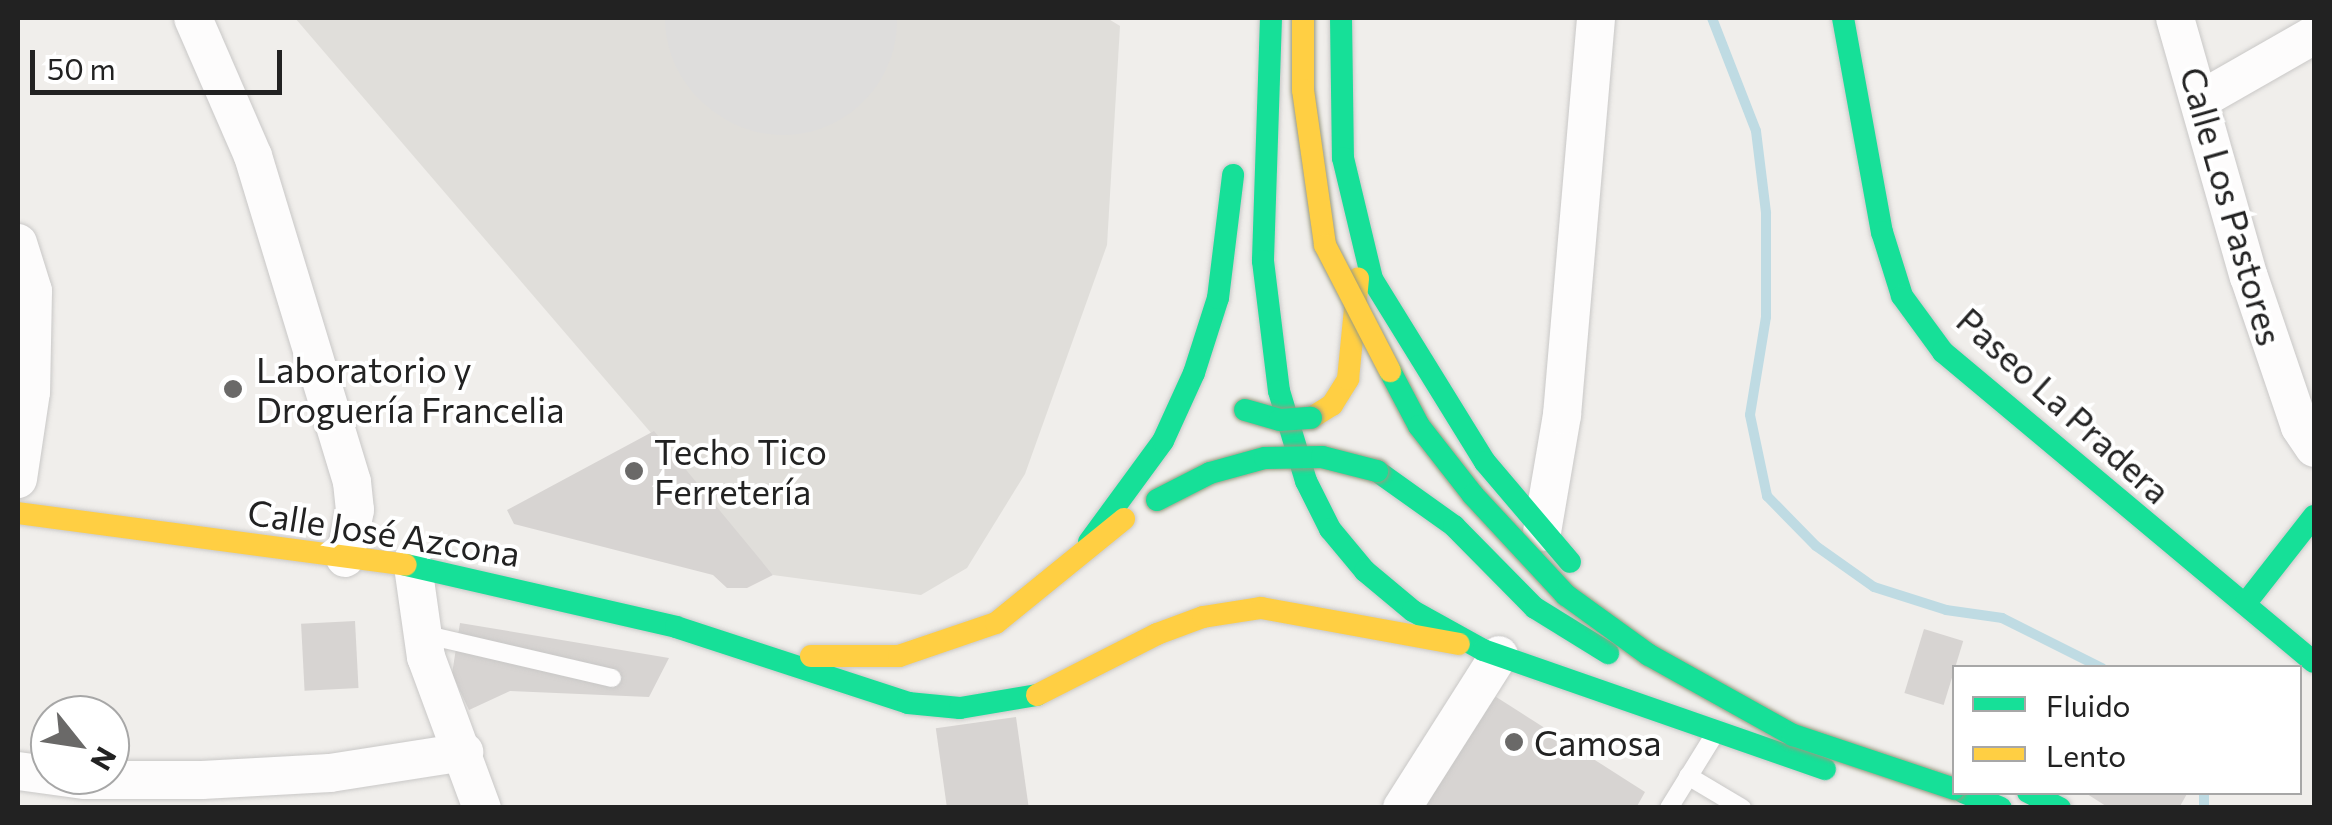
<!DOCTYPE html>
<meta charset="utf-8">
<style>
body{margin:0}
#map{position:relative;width:2332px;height:825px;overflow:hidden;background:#f0eeeb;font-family:Commissioner,sans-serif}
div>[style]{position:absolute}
.airport>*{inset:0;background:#e0deda}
.stream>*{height:10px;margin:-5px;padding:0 5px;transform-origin:5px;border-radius:5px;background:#bfdbe3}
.runway>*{height:228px;margin:-114px;padding:0 114px;transform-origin:114px;border-radius:114px;background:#dedddc}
.building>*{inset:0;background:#d7d4d2;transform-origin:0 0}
.roads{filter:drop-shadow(0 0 2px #c9c8c7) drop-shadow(0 0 2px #c9c8c7)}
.lane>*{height:18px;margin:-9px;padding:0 9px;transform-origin:9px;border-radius:9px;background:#fdfcfc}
.street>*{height:38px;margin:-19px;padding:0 19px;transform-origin:19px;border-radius:19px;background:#fdfcfc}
.fast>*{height:22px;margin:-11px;padding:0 11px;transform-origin:11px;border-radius:11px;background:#16e098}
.slow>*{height:22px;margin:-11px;padding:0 11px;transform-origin:11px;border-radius:11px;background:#ffcf43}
.bridges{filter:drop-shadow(0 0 2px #999a82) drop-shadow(0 0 2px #999a82)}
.fast-bridge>*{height:22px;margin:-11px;padding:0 11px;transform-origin:11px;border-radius:11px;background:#16e098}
.slow-bridge>*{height:22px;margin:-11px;padding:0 11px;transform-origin:11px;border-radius:11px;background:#ffcf43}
.dots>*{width:28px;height:28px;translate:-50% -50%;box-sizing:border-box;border:5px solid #fff;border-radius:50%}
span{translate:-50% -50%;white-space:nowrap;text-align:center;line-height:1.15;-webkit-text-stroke:8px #fff;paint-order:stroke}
.street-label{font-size:35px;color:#222}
.poi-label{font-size:35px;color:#222}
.left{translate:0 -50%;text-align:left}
.frame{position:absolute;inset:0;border:20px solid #222;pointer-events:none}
.legend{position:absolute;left:1952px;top:665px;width:350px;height:130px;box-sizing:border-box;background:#fff;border:2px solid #a7a7a7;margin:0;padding:12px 18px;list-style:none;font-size:30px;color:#222}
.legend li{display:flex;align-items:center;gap:20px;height:50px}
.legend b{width:50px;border:2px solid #a7a7a7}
.north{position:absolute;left:30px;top:695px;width:100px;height:100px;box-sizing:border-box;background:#fff;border:2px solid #a7a7a7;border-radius:50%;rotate:120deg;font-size:28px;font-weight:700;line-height:40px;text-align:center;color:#222}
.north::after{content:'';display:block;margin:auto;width:35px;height:45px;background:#6a6968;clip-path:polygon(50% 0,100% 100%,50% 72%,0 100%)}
.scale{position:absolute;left:30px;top:50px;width:252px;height:45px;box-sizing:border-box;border:5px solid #222;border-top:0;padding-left:12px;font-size:30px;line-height:35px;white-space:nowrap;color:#222;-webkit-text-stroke:8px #fff;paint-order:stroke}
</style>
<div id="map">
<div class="airport">
<i style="clip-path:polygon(295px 18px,1107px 18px,1120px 26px,1107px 245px,1025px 474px,967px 568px,921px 595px,773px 575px)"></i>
</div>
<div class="stream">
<i style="left:1712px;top:18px;width:121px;rotate:68.7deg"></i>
<i style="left:1756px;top:131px;width:83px;rotate:83deg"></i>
<i style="left:1766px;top:213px;width:104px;rotate:90deg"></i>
<i style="left:1766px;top:317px;width:99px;rotate:99.3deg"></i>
<i style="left:1750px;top:415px;width:83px;rotate:78.1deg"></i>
<i style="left:1767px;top:496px;width:70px;rotate:45.6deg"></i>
<i style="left:1816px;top:546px;width:71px;rotate:35.3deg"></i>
<i style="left:1874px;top:587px;width:76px;rotate:17.7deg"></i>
<i style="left:1946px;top:610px;width:57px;rotate:8.1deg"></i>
<i style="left:2002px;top:618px;width:112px;rotate:26.6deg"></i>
<i style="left:2204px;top:792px;width:16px;rotate:90deg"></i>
</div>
<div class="runway">
<i style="left:779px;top:18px;width:5px;rotate:37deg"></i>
</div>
<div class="building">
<i style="clip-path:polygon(654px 431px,773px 575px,747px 588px,727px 588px,713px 575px,514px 524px,507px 510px)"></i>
<i style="left:355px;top:621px;width:67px;height:54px;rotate:87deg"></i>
<i style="clip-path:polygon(460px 623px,669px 658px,649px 697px,510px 691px,469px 710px,452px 674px)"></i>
<i style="left:1924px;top:629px;width:41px;height:67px;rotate:17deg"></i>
<i style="clip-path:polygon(1490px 693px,1645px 792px,1636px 808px,1419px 808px)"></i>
<i style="left:1016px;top:717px;width:92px;height:81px;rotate:82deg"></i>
<i style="clip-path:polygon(2084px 792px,2188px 792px,2179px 808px,2109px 808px)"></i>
</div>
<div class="roads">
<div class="lane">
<i style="left:423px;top:634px;width:194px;rotate:13.1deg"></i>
<i style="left:1688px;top:776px;width:63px;rotate:30.7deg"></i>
<i style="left:1669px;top:808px;width:84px;rotate:-58.2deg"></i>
</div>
<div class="street">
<i style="left:193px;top:18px;width:150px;rotate:66.5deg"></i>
<i style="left:253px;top:156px;width:341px;rotate:73.1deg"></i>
<i style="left:352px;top:482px;width:28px;rotate:84deg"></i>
<i style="left:355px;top:510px;width:49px;rotate:101.8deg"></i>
<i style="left:2175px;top:18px;width:269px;rotate:74.1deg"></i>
<i style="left:2249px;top:277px;width:158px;rotate:71.2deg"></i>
<i style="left:2300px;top:427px;width:25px;rotate:56deg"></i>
<i style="left:2202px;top:99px;width:129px;rotate:-29.7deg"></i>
<i style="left:18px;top:243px;width:50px;rotate:72.6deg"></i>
<i style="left:33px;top:291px;width:101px;rotate:91.1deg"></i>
<i style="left:31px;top:392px;width:88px;rotate:98.5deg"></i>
<i style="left:1542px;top:532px;width:119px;rotate:-80.3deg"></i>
<i style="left:1562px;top:415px;width:398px;rotate:-85.1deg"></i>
<i style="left:413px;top:566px;width:92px;rotate:81.9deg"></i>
<i style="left:426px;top:657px;width:161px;rotate:69.7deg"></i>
<i style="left:18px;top:771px;width:68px;rotate:7.7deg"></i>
<i style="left:85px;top:780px;width:117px"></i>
<i style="left:202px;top:780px;width:128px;rotate:-3.1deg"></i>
<i style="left:330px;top:773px;width:136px;rotate:-8.9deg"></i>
<i style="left:1402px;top:808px;width:181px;rotate:-57.6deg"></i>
</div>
<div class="fast">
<i style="left:1271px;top:18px;width:243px;rotate:91.9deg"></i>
<i style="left:1263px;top:261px;width:131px;rotate:83deg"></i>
<i style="left:1279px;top:391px;width:94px;rotate:73.3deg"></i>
<i style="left:1306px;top:481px;width:54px;rotate:63.4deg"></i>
<i style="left:1330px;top:529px;width:55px;rotate:50.2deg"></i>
<i style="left:1365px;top:571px;width:62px;rotate:39.8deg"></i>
<i style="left:1413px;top:611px;width:80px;rotate:29.1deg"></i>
<i style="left:1483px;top:650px;width:362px;rotate:19.2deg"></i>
<i style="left:1341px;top:18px;width:140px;rotate:89.2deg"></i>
<i style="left:1343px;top:158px;width:124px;rotate:76.5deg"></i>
<i style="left:1372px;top:279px;width:215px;rotate:58.3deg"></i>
<i style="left:1485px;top:462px;width:131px;rotate:49.6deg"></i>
<i style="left:1843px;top:18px;width:218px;rotate:79.7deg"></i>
<i style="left:1882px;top:232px;width:67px;rotate:72.6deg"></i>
<i style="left:1902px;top:296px;width:69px;rotate:53.8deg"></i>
<i style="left:1943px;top:352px;width:483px;rotate:39.9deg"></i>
<i style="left:1377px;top:471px;width:95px;rotate:35.5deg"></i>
<i style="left:1454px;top:526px;width:115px;rotate:45.4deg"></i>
<i style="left:1535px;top:608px;width:86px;rotate:31.7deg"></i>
<i style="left:1089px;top:542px;width:125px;rotate:-53.8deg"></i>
<i style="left:1163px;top:441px;width:75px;rotate:-65.5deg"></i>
<i style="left:1194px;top:373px;width:79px;rotate:-72.3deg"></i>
<i style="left:1218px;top:298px;width:124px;rotate:-83deg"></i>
<i style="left:406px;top:565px;width:277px;rotate:12.9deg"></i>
<i style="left:676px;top:627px;width:244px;rotate:18.1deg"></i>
<i style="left:908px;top:703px;width:52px;rotate:5.5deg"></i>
<i style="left:960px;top:708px;width:78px;rotate:-9.6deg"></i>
<i style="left:2245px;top:604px;width:112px;rotate:-51.9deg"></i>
<i style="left:1963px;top:792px;width:41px;rotate:22.8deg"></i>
<i style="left:2028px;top:792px;width:36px;rotate:27deg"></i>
</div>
<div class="slow">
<i style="left:1311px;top:418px;width:25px;rotate:-32deg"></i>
<i style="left:1332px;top:405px;width:31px;rotate:-58deg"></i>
<i style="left:1348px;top:379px;width:101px;rotate:-84.3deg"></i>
<i style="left:18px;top:513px;width:391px;rotate:7.6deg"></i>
<i style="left:811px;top:656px;width:88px"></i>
<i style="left:899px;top:656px;width:102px;rotate:-18.8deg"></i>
<i style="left:996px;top:623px;width:165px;rotate:-39.1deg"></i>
<i style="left:1037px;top:695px;width:135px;rotate:-26.9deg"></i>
<i style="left:1157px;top:634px;width:49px;rotate:-20.3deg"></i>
<i style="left:1203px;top:617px;width:59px;rotate:-8.8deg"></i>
<i style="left:1261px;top:608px;width:201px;rotate:10.3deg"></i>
</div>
</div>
<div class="bridges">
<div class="fast-bridge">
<i style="left:1390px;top:371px;width:62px;rotate:62.2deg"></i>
<i style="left:1419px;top:426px;width:88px;rotate:52deg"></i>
<i style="left:1473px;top:495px;width:137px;rotate:47.1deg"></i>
<i style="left:1566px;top:595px;width:102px;rotate:35.9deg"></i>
<i style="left:1649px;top:655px;width:165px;rotate:29.1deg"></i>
<i style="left:1793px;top:735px;width:170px;rotate:18.5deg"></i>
<i style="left:1245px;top:410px;width:36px;rotate:16deg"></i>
<i style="left:1280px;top:420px;width:31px;rotate:-4deg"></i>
<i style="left:1157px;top:500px;width:59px;rotate:-27deg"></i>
<i style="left:1210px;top:473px;width:57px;rotate:-15.3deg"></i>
<i style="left:1265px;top:458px;width:57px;rotate:-1deg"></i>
<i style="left:1322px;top:457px;width:57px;rotate:14.3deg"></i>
</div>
<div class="slow-bridge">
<i style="left:1303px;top:18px;width:72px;rotate:90deg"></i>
<i style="left:1303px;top:90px;width:157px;rotate:81.9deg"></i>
<i style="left:1325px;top:245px;width:142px;rotate:62.7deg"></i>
</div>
</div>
<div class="dots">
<i style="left:233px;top:389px;background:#6a6968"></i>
<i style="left:634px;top:471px;background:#6a6968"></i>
<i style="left:1514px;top:742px;background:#6a6968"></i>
</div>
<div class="street-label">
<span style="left:2232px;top:206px;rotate:74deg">Calle Los Pastores</span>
<span style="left:2064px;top:405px;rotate:42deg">Paseo La Pradera</span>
<span style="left:384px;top:532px;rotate:9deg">Calle José Azcona</span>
</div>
<div class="poi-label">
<span class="left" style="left:256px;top:389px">Laboratorio y<br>Droguería Francelia</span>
<span class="left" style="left:654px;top:471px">Techo Tico<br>Ferretería</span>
<span class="left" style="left:1534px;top:742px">Camosa</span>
</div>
<div class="frame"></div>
<ul class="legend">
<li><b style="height:12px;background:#16e098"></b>Fluido</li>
<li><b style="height:12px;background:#ffcf43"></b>Lento</li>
</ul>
<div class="north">N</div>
<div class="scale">50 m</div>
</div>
